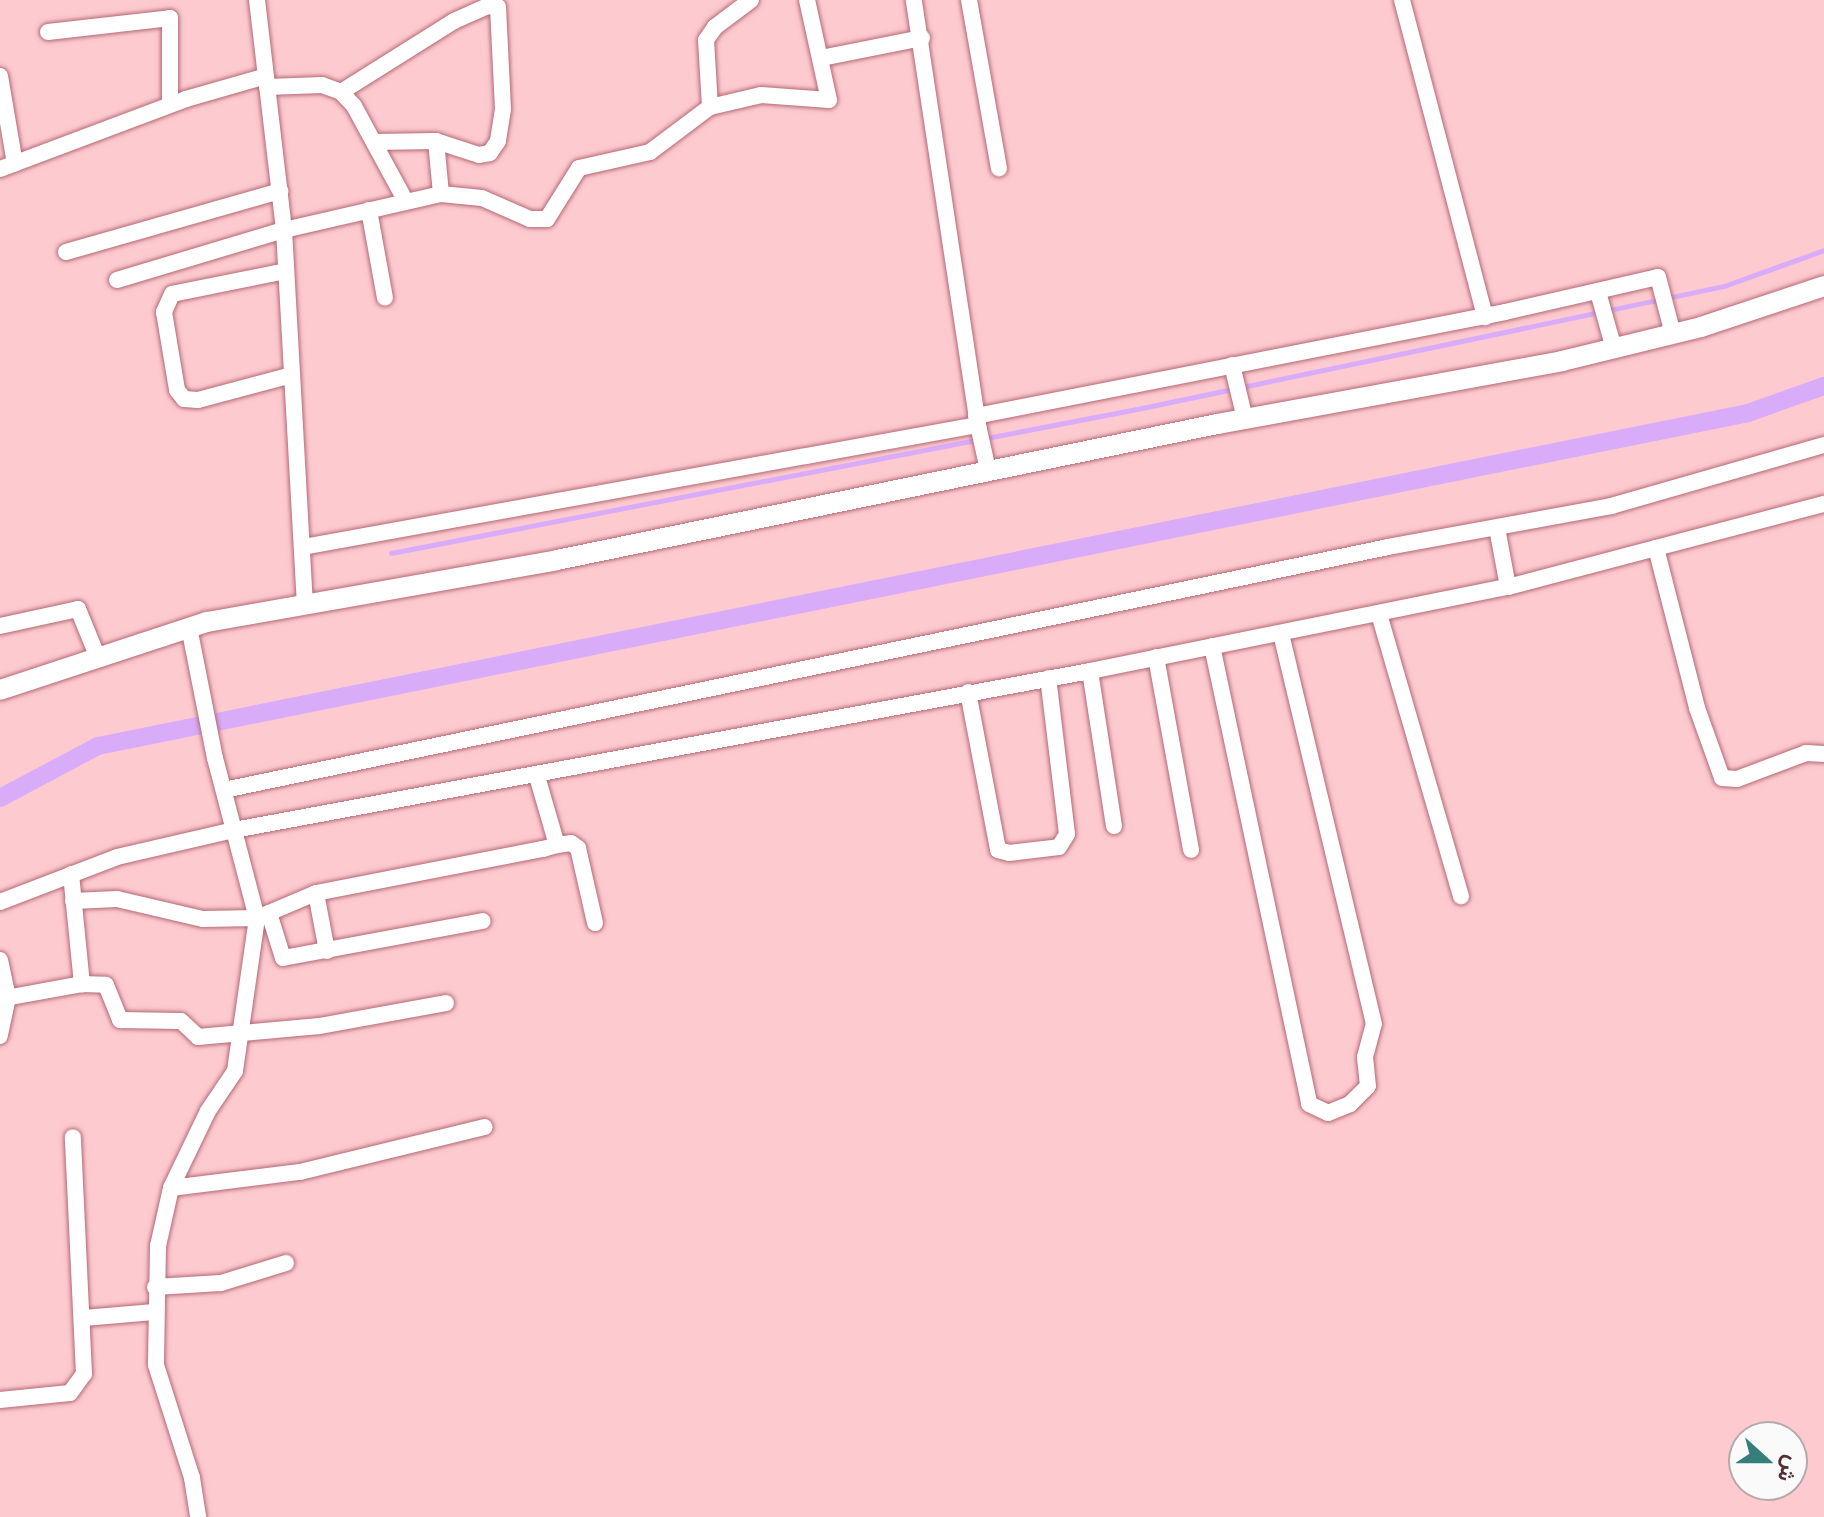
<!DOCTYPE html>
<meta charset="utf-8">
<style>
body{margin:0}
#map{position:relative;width:1824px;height:1517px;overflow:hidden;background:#fdcad0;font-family:Bitter,Vazirmatn,serif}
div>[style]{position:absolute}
.stream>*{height:5px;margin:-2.5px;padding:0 2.5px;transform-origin:2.5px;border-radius:2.5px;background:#d9acfa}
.canal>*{height:18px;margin:-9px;padding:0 9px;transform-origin:9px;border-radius:9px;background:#d9acfa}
.roads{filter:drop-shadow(0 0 2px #b56975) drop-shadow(0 0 2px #b56975)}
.minor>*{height:16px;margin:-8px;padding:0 8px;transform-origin:8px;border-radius:8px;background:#fff}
.tertiary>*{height:20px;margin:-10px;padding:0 10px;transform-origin:10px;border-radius:10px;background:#fff}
span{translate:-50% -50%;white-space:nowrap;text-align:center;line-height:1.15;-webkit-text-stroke:6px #fafafa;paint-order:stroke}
.north{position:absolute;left:1728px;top:1421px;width:80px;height:80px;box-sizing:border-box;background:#fafafa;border:2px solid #b6a9ab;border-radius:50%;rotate:111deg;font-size:22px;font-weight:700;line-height:32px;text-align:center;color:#513035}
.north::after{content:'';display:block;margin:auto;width:28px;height:36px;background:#367e7a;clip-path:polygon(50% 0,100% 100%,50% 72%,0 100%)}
</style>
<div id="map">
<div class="stream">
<i style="left:391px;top:553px;width:765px;rotate:-10.93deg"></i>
<i style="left:1142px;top:408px;width:595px;rotate:-11.84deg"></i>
<i style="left:1724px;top:286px;width:106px;rotate:-19.8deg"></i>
</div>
<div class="canal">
<i style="left:0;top:798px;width:111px;rotate:-28deg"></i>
<i style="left:98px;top:746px;width:1683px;rotate:-11.41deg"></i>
<i style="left:1748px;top:413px;width:81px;rotate:-19.6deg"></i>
</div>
<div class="roads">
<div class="minor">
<i style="left:257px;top:0;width:232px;rotate:83.3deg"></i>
<i style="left:284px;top:230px;width:376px;rotate:86.8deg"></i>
<i style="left:969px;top:0;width:171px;rotate:79.9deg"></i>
<i style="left:1402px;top:0;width:328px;rotate:75.3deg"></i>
<i style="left:48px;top:32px;width:123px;rotate:-6.5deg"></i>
<i style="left:170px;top:18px;width:86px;rotate:90deg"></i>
<i style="left:821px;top:58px;width:103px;rotate:-11.2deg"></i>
<i style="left:0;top:76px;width:89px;rotate:80.3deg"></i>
<i style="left:267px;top:87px;width:55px;rotate:-2.1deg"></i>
<i style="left:322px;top:85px;width:20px;rotate:20deg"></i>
<i style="left:341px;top:92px;width:19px;rotate:47deg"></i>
<i style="left:354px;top:106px;width:107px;rotate:61.5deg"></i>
<i style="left:341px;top:92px;width:133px;rotate:-32.1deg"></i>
<i style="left:454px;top:21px;width:36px;rotate:-24deg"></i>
<i style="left:487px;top:6px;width:11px;rotate:5deg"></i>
<i style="left:498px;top:7px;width:102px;rotate:87.2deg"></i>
<i style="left:503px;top:109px;width:32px;rotate:99deg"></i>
<i style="left:498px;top:141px;width:14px;rotate:124deg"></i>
<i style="left:490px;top:153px;width:11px;rotate:170deg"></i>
<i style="left:479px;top:155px;width:45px;rotate:-162deg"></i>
<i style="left:436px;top:141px;width:53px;rotate:84.6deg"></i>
<i style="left:710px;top:107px;width:67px;rotate:-93.4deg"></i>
<i style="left:706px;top:40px;width:16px;rotate:-55deg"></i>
<i style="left:715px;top:27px;width:45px;rotate:-36.9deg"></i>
<i style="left:374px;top:142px;width:62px;rotate:-0.9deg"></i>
<i style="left:0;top:169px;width:199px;rotate:-20.6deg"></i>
<i style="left:186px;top:99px;width:83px;rotate:-16deg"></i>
<i style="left:369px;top:210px;width:89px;rotate:79.7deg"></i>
<i style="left:66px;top:252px;width:223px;rotate:-15.9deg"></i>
<i style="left:286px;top:271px;width:116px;rotate:168.6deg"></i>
<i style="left:172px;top:294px;width:20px;rotate:114deg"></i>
<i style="left:164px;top:312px;width:79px;rotate:80.5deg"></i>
<i style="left:177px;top:390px;width:11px;rotate:52deg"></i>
<i style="left:184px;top:399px;width:14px;rotate:4deg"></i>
<i style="left:198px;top:400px;width:97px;rotate:-14.9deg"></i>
<i style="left:117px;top:280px;width:174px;rotate:-16.7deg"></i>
<i style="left:284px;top:230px;width:161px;rotate:-12.9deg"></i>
<i style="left:441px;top:194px;width:41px;rotate:5.6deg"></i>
<i style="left:482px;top:198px;width:52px;rotate:23.6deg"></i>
<i style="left:530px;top:219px;width:17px"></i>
<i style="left:547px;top:219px;width:60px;rotate:-57.9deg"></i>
<i style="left:579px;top:168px;width:73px;rotate:-12.7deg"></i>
<i style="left:650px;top:152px;width:75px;rotate:-36.9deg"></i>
<i style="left:710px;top:107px;width:52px;rotate:-13.2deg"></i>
<i style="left:761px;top:95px;width:68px;rotate:4.2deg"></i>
<i style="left:829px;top:100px;width:102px;rotate:-102.4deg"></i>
<i style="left:1598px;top:292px;width:59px;rotate:74.3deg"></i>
<i style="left:1232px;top:365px;width:56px;rotate:76.5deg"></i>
<i style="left:976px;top:416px;width:539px;rotate:-11.12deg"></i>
<i style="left:1505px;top:312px;width:157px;rotate:-12.9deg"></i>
<i style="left:1658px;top:277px;width:59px;rotate:75.3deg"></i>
<i style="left:978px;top:425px;width:46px;rotate:77.5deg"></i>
<i style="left:1497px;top:528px;width:60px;rotate:79.4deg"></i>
<i style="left:1508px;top:587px;width:153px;rotate:-14.8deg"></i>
<i style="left:1656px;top:548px;width:165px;rotate:75.6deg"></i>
<i style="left:1697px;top:708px;width:74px;rotate:70.3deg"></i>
<i style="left:1722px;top:778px;width:15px;rotate:4deg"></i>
<i style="left:1737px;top:779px;width:74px;rotate:-20.6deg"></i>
<i style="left:1806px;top:753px;width:18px;rotate:3deg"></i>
<i style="left:303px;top:547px;width:686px;rotate:-10.25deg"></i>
<i style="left:978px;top:425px;width:430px;rotate:-98.6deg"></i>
<i style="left:1656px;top:548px;width:174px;rotate:-14.7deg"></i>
<i style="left:1379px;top:614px;width:294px;rotate:73.8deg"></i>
<i style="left:0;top:626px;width:80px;rotate:-12.3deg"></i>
<i style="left:78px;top:609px;width:53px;rotate:67.8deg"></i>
<i style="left:189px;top:627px;width:134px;rotate:78.8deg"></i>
<i style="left:215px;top:758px;width:165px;rotate:75.3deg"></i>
<i style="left:257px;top:918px;width:155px;rotate:98.2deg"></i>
<i style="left:235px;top:1071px;width:48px;rotate:124deg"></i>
<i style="left:208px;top:1111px;width:85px;rotate:115.7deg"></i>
<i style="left:171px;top:1188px;width:59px;rotate:102.6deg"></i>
<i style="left:158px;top:1246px;width:119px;rotate:91deg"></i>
<i style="left:156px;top:1365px;width:119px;rotate:72.3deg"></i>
<i style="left:192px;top:1478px;width:39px;rotate:81deg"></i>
<i style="left:1212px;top:646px;width:468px;rotate:78deg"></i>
<i style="left:1309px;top:1104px;width:21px;rotate:25deg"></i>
<i style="left:1328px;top:1113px;width:24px;rotate:-22deg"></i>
<i style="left:1350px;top:1104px;width:25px;rotate:-45deg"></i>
<i style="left:1368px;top:1086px;width:29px;rotate:-96deg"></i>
<i style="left:1365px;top:1057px;width:34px;rotate:-75deg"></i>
<i style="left:1374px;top:1024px;width:401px;rotate:-103.4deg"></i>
<i style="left:1156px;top:657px;width:196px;rotate:79.7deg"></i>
<i style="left:1090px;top:671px;width:157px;rotate:81.2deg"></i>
<i style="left:968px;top:692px;width:161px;rotate:79.2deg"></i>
<i style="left:998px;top:850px;width:11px;rotate:15deg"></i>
<i style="left:1009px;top:853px;width:50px;rotate:-6.8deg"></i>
<i style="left:1059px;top:847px;width:15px;rotate:-58deg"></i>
<i style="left:1067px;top:834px;width:157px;rotate:-96.9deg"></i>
<i style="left:224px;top:790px;width:1189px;rotate:-11.79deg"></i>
<i style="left:1388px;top:547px;width:227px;rotate:-10.4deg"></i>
<i style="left:1611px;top:506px;width:222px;rotate:-16deg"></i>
<i style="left:557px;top:845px;width:14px;rotate:-8deg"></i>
<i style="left:571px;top:843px;width:9px;rotate:36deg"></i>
<i style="left:578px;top:848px;width:77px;rotate:77.2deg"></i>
<i style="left:71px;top:874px;width:111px;rotate:84.3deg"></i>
<i style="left:316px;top:893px;width:59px;rotate:79.3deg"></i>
<i style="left:73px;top:901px;width:44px;rotate:-2.6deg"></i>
<i style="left:117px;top:899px;width:88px;rotate:13.1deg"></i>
<i style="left:203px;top:919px;width:54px;rotate:-1.1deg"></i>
<i style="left:257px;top:918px;width:64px;rotate:-23deg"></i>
<i style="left:316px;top:893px;width:231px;rotate:-11deg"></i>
<i style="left:543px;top:849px;width:15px;rotate:-16deg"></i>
<i style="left:557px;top:845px;width:72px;rotate:-106.2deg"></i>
<i style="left:0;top:902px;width:125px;rotate:-21deg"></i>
<i style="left:117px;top:857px;width:120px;rotate:-13deg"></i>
<i style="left:234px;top:830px;width:871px;rotate:-10.52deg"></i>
<i style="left:1090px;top:671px;width:426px;rotate:-11.4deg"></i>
<i style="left:269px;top:913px;width:47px;rotate:72.7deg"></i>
<i style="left:283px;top:958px;width:203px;rotate:-10.5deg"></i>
<i style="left:0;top:960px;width:38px;rotate:78deg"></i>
<i style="left:8px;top:997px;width:40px;rotate:102deg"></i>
<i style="left:0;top:999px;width:83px;rotate:-10.4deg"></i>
<i style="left:82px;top:984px;width:24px;rotate:2deg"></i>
<i style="left:106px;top:985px;width:38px;rotate:68deg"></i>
<i style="left:120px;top:1020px;width:61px;rotate:0.9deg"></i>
<i style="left:181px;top:1021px;width:23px;rotate:43deg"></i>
<i style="left:198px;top:1037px;width:122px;rotate:-5.2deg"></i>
<i style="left:320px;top:1026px;width:128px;rotate:-10.3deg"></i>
<i style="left:171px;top:1188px;width:130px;rotate:-7.1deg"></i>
<i style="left:300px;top:1172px;width:190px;rotate:-13.7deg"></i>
<i style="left:155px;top:1287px;width:66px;rotate:-3.5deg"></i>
<i style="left:221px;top:1283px;width:68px;rotate:-17.1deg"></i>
<i style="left:83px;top:1318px;width:72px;rotate:-4.8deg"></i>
<i style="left:0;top:1400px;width:70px;rotate:-5.7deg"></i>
<i style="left:70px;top:1393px;width:24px;rotate:-54deg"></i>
<i style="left:84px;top:1374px;width:237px;rotate:-92.7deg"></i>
</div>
<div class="tertiary">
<i style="left:0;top:690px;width:218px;rotate:-18.2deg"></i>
<i style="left:207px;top:622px;width:355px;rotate:-10deg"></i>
<i style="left:557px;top:560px;width:674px;rotate:-11.64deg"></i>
<i style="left:1217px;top:424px;width:351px;rotate:-10.3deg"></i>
<i style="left:1562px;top:361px;width:143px;rotate:-13.7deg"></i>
<i style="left:1701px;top:327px;width:130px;rotate:-18.4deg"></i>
</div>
</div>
<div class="north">ش</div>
</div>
